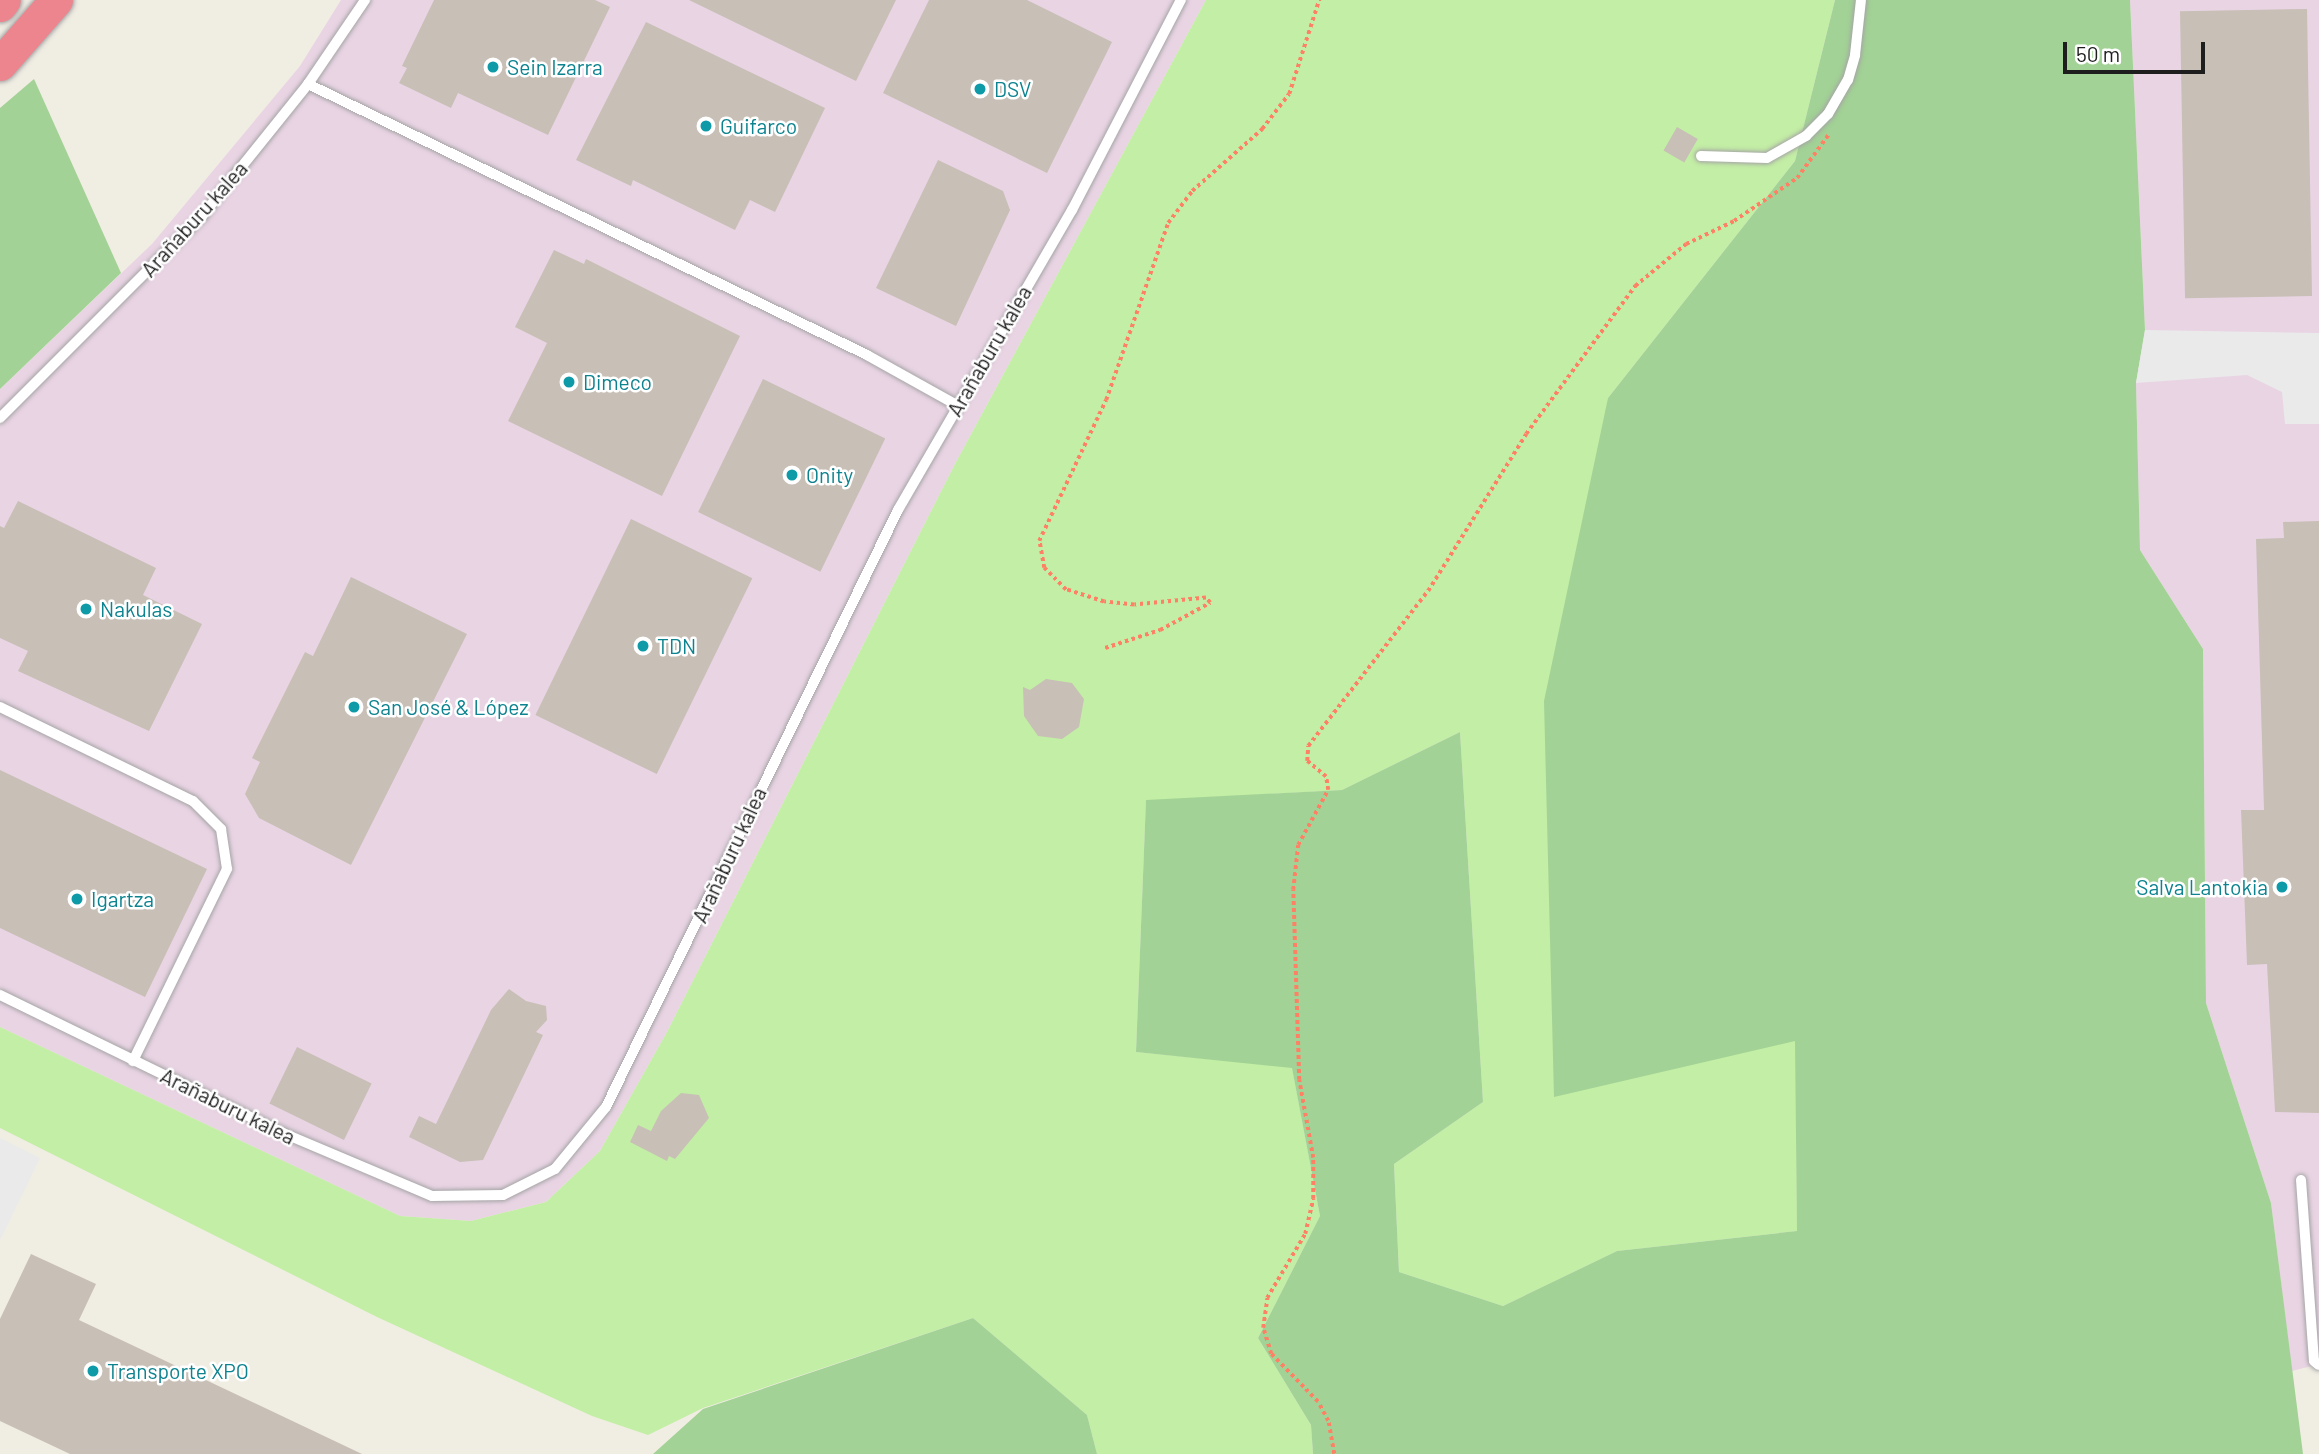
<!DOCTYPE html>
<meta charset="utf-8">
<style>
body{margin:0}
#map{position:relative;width:2319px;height:1454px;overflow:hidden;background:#f0ede3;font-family:Barlow,sans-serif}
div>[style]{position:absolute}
.industrial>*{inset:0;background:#e9d4e4}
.grass>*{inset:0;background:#c3eea5}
.forest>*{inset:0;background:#a2d295}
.parking>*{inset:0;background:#eaeaea}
.building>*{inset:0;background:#c8bfb6;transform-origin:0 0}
.path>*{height:3.5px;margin-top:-1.75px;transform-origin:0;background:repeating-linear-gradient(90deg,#ff8165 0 3.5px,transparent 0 7px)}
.roads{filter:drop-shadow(0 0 2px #a5a5a5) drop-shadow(0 0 2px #a5a5a5)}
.lane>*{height:10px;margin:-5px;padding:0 5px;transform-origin:5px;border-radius:5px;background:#fff}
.highway>*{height:33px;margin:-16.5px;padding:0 16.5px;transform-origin:16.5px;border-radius:16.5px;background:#ed858f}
.dots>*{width:19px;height:19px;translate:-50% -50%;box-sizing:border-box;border:4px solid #fff;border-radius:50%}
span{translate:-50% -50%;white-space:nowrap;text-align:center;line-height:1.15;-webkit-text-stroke:5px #fff;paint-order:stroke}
.culture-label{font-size:21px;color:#0d838f}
.left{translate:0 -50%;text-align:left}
.right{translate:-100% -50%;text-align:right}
.street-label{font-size:21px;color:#1e1e1e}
.scale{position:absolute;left:2063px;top:42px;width:142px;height:32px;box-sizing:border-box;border:4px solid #1e1e1e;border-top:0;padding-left:9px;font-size:21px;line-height:24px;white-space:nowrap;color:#1e1e1e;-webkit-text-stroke:5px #fff;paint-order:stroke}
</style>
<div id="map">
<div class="industrial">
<i style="clip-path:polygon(341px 0,1206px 0,955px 464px,667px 1032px,600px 1151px,546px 1202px,471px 1221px,400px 1216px,0 1027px,0 389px,152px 244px,300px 66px)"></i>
<i style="clip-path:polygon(2130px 0,2319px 0,2319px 1364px,2292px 1371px,2271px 1203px,2206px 1003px,2203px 649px,2140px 550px,2136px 383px,2145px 330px)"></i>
</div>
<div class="grass">
<i style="clip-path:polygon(1206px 0,1835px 0,1795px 161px,1608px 398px,1554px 1096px,1796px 1040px,1797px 1231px,1617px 1251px,1503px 1306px,1399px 1272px,1394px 1164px,1483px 1102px,1460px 732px,1342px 790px,1146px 801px,1136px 1052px,1292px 1067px,1320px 1216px,1258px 1338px,1311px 1425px,1313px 1454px,1097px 1454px,1087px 1415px,973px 1318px,703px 1408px,648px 1435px,592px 1416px,377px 1317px,0 1128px,0 1027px,400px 1216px,471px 1221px,546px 1202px,600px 1151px,667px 1032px,955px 464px)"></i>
</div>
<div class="forest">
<i style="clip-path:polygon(1835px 0,2130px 0,2145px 330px,2136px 383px,2140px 550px,2203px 649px,2206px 1003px,2271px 1203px,2303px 1454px,1313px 1454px,1311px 1425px,1258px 1338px,1320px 1216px,1292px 1068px,1136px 1052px,1146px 800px,1342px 790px,1460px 732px,1483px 1102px,1394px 1164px,1399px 1272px,1503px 1306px,1617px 1251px,1797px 1231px,1795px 1041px,1554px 1097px,1544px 701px,1608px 398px,1795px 161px)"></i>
<i style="clip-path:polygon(34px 79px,121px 273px,0 389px,0 108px)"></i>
<i style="clip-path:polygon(973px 1318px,1087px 1415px,1097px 1454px,653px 1454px,703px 1409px)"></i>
</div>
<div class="parking">
<i style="clip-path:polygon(2145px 330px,2319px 333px,2319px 424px,2285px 424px,2282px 392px,2247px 375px,2136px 383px)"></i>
<i style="clip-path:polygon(0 1138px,40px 1158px,0 1240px)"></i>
</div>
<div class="building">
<i style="clip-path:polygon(434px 0,595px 0,610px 7px,548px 135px,458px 93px,451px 108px,399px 83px,407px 68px,402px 66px)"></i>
<i style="clip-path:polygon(689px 0,896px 0,856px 81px)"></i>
<i style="clip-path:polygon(929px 0,1027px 0,1112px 42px,1047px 173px,883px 93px)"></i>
<i style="left:2307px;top:9px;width:287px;height:127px;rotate:89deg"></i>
<i style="clip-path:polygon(646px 22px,825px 108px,775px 212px,750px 200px,735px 230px,633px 180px,631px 186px,576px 160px)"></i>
<i style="left:1677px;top:127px;width:24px;height:27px;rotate:30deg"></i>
<i style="clip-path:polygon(938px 160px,1003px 191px,1010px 210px,956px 326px,876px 288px)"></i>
<i style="clip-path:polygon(554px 250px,584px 264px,586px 259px,740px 336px,662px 496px,508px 421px,547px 343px,515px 327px)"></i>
<i style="left:763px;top:379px;width:136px;height:148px;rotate:26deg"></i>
<i style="clip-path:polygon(18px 501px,156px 568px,143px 595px,202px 624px,149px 731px,18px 671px,28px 651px,0 638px,0 526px,4px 528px)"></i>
<i style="left:631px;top:519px;width:135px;height:218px;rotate:26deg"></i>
<i style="clip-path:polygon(2319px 521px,2319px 1113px,2275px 1112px,2267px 964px,2247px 965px,2241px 810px,2264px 810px,2256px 539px,2284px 538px,2283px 522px)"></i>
<i style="clip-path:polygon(351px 577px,467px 634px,351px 865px,259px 818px,245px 794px,260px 762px,252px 758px,305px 652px,313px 656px)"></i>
<i style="clip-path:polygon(1046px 679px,1072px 683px,1084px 699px,1079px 727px,1062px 739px,1038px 736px,1024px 716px,1023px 687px,1030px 690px)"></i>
<i style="clip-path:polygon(0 770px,207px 869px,145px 997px,0 928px)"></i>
<i style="clip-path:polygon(509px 989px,526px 1001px,546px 1006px,547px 1020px,536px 1032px,543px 1035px,483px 1160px,460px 1162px,409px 1137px,419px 1116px,436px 1124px,491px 1010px)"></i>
<i style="left:297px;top:1047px;width:83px;height:63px;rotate:26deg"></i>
<i style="clip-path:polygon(681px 1093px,699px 1095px,709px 1118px,675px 1159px,669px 1156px,667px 1161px,630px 1142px,638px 1125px,651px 1131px,661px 1111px)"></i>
<i style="clip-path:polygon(31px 1254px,96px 1284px,79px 1320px,362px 1454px,70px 1454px,0 1421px,0 1319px)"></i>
</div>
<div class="path">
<i style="left:1105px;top:648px;width:58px;rotate:-18.1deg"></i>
<i style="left:1160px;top:630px;width:57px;rotate:-28.4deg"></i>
<i style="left:1210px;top:603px;width:6px;rotate:-129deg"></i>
<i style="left:1206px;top:598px;width:72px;rotate:174.4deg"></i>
<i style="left:1134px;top:605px;width:30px;rotate:-174deg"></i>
<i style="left:1104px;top:602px;width:40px;rotate:-162deg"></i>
<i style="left:1066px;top:590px;width:31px;rotate:-135deg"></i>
<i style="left:1044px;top:568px;width:27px;rotate:-100deg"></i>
<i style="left:1039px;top:541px;width:156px;rotate:-64.6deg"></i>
<i style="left:1106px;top:400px;width:188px;rotate:-70.7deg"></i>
<i style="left:1168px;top:223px;width:40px;rotate:-53deg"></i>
<i style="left:1192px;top:191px;width:94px;rotate:-41.5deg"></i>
<i style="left:1262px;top:129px;width:44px;rotate:-52.4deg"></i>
<i style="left:1289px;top:94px;width:99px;rotate:-72.3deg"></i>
<i style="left:1334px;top:1454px;width:34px;rotate:-100deg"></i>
<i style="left:1328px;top:1421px;width:21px;rotate:-118deg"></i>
<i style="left:1318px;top:1402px;width:67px;rotate:-134.4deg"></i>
<i style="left:1271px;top:1354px;width:27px;rotate:-107deg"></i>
<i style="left:1263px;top:1328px;width:30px;rotate:-82deg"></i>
<i style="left:1267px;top:1298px;width:74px;rotate:-59.3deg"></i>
<i style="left:1305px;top:1234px;width:36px;rotate:-77deg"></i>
<i style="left:1313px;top:1199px;width:41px;rotate:-90deg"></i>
<i style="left:1313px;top:1158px;width:79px;rotate:-100.2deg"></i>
<i style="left:1299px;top:1080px;width:190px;rotate:-91.8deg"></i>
<i style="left:1293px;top:890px;width:45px;rotate:-83.7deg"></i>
<i style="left:1298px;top:845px;width:63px;rotate:-61.4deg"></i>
<i style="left:1328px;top:790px;width:13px;rotate:-99deg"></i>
<i style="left:1326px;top:777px;width:25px;rotate:-140deg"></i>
<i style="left:1307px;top:761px;width:15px;rotate:-86deg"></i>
<i style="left:1308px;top:746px;width:196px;rotate:-52.3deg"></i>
<i style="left:1428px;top:591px;width:185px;rotate:-58deg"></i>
<i style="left:1526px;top:434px;width:184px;rotate:-53.6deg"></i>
<i style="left:1635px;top:286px;width:66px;rotate:-39.5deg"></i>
<i style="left:1686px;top:244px;width:53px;rotate:-25.6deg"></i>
<i style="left:1734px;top:221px;width:76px;rotate:-34.3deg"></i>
<i style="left:1797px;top:178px;width:54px;rotate:-54deg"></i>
</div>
<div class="roads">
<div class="lane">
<i style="left:308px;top:84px;width:621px;rotate:25.86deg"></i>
<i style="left:867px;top:355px;width:103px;rotate:29.1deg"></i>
<i style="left:1701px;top:156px;width:66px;rotate:1.7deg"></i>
<i style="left:1767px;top:158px;width:45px;rotate:-29.4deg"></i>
<i style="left:1806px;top:136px;width:31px;rotate:-45deg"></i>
<i style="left:1828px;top:114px;width:39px;rotate:-60deg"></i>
<i style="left:1848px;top:80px;width:26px;rotate:-74deg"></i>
<i style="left:1855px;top:55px;width:55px;rotate:-83.8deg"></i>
<i style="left:0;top:418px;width:286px;rotate:-45deg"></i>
<i style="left:202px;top:216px;width:169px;rotate:-51.2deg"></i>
<i style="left:308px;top:84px;width:102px;rotate:-55.8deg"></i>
<i style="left:0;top:707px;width:215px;rotate:26deg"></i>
<i style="left:193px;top:801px;width:40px;rotate:45deg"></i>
<i style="left:221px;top:829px;width:40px;rotate:81.5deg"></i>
<i style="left:227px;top:869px;width:214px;rotate:116.1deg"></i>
<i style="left:0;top:995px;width:315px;rotate:26deg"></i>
<i style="left:283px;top:1133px;width:162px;rotate:22.9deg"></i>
<i style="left:432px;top:1196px;width:71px;rotate:-0.8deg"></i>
<i style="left:503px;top:1195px;width:58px;rotate:-26.6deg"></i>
<i style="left:555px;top:1169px;width:80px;rotate:-50.6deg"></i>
<i style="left:606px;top:1107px;width:665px;rotate:-63.94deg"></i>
<i style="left:898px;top:510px;width:347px;rotate:-59.9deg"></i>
<i style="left:1072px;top:210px;width:237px;rotate:-62.6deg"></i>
<i style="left:2301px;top:1180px;width:181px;rotate:85.9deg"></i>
<i style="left:2314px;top:1361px;width:6px;rotate:39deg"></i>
</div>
<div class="highway">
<i style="left:0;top:5px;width:6px;rotate:-51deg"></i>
<i style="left:0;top:64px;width:85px;rotate:-48.8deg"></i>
</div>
</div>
<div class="dots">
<i style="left:493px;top:67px;background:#0f9aa8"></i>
<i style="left:980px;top:89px;background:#0f9aa8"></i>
<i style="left:706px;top:126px;background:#0f9aa8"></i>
<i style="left:569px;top:382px;background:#0f9aa8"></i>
<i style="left:792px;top:475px;background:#0f9aa8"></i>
<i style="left:86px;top:609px;background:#0f9aa8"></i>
<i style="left:643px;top:646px;background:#0f9aa8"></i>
<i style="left:354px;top:707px;background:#0f9aa8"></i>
<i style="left:2282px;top:887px;background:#0f9aa8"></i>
<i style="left:77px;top:899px;background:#0f9aa8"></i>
<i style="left:93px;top:1371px;background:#0f9aa8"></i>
</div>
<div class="culture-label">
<span class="left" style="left:507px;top:67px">Sein Izarra</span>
<span class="left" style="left:994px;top:89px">DSV</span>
<span class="left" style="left:720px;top:126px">Guifarco</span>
<span class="left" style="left:583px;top:382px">Dimeco</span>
<span class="left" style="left:806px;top:475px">Onity</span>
<span class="left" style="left:100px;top:609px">Nakulas</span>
<span class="left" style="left:657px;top:646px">TDN</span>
<span class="left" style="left:368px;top:707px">San José &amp; López</span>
<span class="right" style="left:2268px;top:887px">Salva Lantokia</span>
<span class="left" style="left:91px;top:899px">Igartza</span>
<span class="left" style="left:107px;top:1371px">Transporte XPO</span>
</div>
<div class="street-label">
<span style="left:194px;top:219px;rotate:-48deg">Arañaburu kalea</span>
<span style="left:989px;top:351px;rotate:-60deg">Arañaburu kalea</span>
<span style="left:729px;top:855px;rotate:-65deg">Arañaburu kalea</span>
<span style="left:228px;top:1106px;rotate:26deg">Arañaburu kalea</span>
</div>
<div class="scale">50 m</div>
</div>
